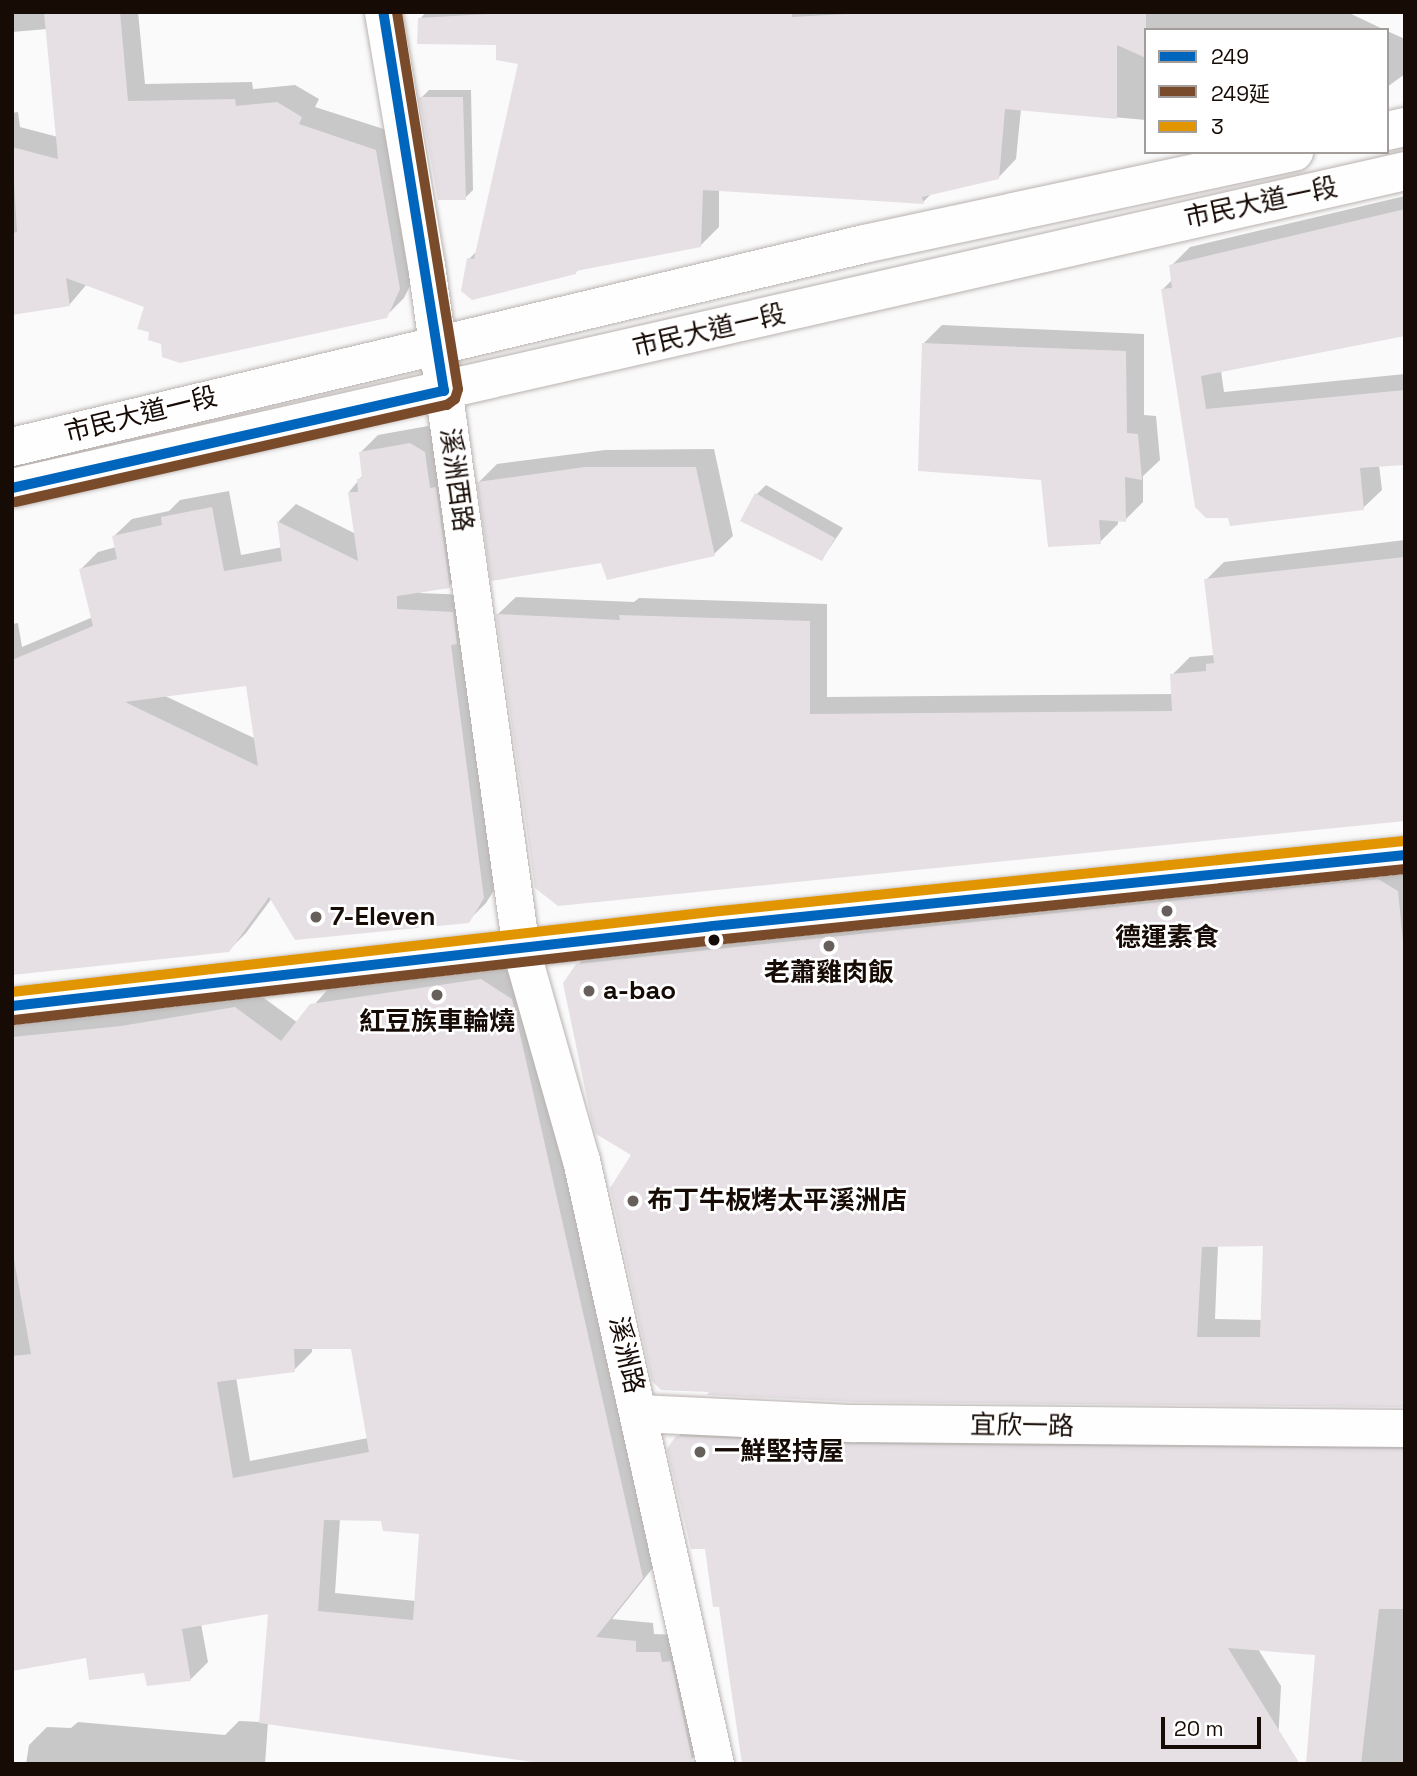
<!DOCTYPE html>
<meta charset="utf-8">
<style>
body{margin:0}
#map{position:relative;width:1417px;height:1776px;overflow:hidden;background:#fafafa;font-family:"Space Grotesk","Noto Sans TC",sans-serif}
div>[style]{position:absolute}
.shadow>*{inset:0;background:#0003}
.building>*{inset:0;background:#e6e0e5}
.roads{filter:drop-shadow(0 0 2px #b9b2b0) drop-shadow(0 0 2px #b9b2b0)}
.minor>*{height:37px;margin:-18.5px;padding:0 18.5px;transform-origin:18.5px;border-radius:18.5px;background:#fefefe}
.tertiary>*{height:38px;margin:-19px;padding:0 19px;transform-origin:19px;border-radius:19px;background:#fefefe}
.bus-1>*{height:10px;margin:-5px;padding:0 5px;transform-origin:5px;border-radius:5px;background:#0065bd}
.bus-2>*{height:10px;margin:-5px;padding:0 5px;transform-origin:5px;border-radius:5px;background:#7a4b2a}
.bus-3>*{height:10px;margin:-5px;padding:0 5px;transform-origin:5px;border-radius:5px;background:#e19601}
.dots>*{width:19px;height:19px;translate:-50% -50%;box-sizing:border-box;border:4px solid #fff;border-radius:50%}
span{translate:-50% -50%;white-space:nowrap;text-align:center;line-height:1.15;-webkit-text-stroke:5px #fff;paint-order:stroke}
.street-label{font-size:26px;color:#170b06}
.poi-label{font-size:26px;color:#170b06;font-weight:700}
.left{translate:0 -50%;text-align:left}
.frame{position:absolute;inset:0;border:14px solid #170b06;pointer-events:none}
.legend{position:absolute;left:1144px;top:28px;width:245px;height:126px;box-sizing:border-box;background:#fff;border:2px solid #a29d9b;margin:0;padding:9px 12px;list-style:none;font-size:21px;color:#170b06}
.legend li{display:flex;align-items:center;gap:14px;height:35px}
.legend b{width:35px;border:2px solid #a29d9b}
.scale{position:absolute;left:1161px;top:1717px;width:100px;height:32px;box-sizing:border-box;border:4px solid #170b06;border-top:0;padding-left:9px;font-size:21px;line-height:24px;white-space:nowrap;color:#170b06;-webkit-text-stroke:5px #fff;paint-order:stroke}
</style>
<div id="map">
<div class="shadow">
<i style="clip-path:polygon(12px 12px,138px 12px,145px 84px,252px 82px,253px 89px,295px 85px,319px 99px,315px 107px,393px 132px,417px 271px,404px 298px,386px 316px,162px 342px,146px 306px,87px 284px,70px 304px,12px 313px,12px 113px,18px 112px,20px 127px,58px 137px,47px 29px,12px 32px)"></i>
<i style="clip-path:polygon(426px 12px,1347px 12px,1385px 30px,1146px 30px,1146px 120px,1021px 109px,1016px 159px,998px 178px,932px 193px,923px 202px,719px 189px,719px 227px,701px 245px,579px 269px,575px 273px,469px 259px,477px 251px,520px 63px,498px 44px,420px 19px)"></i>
<i style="clip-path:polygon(1387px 31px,1405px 39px,1405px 74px,1387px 87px)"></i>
<i style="clip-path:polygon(429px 90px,471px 90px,473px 190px,465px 198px,421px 98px)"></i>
<i style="clip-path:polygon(1405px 196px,1405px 337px,1404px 335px,1221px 371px,1224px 392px,1405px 374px,1405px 464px,1379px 465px,1382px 490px,1363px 508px,1231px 524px,1162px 290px,1173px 279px,1171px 266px,1190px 247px)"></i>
<i style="clip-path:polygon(942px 325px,1144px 334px,1144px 415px,1156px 416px,1160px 460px,1143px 476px,1143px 502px,1125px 520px,1118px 520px,1118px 524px,1100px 542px,924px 343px)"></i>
<i style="clip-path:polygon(evenodd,428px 426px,442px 435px,466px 569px,449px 586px,418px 593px,470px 595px,501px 879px,486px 903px,468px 921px,272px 898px,246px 933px,228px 951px,12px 974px,12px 624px,18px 623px,22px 647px,93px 617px,81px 569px,98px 552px,116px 547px,114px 536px,132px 519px,169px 511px,180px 500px,229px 491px,241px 555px,283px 547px,279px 521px,296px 504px,356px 534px,349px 492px,363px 475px,361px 452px,378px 435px,428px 426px,247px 684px,256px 739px,163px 695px,247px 684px)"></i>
<i style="clip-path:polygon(714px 449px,733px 536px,714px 554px,602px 561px,479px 482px,497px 464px,605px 450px)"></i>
<i style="clip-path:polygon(766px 485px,843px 528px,822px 559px,742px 520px,757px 494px)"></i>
<i style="clip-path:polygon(1405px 540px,1405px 820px,558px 904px,497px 615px,516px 597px,634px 602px,639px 598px,827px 604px,827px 697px,1173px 694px,1172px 675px,1190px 657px,1215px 655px,1206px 580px,1224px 562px)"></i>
<i style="clip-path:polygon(evenodd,1405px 866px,1405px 1405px,633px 1155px,578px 965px,596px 946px,1405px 866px,1265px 1244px,1263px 1320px,1215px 1319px,1218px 1245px,1265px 1244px)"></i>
<i style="clip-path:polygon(evenodd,500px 962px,530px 981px,660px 1559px,612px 1619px,653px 1623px,654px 1634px,678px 1635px,709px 1738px,688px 1764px,268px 1722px,265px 1764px,26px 1764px,29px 1745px,47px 1727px,71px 1728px,78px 1722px,225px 1735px,239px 1721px,261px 1722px,270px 1612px,201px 1624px,208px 1662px,190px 1680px,87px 1656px,12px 1669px,12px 1022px,253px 990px,298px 1023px,330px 987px,500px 962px,312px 1348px,353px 1348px,368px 1438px,250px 1461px,236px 1377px,294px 1370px,312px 1352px,312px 1348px,500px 962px,340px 1519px,382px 1520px,421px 1532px,416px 1601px,335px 1593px,340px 1519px)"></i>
<i style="clip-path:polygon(696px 1418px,1405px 1431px,1405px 1764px,1308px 1764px,1317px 1654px,1258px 1649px,1281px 1686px,1277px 1764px,720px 1606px,678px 1437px)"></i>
</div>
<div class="building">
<i style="clip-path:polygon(44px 12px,120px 12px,128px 101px,235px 99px,236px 106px,277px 102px,302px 117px,299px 124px,376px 150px,400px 289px,387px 318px,180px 363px,162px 357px,161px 344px,148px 340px,149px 332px,137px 329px,144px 307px,66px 278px,70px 306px,12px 315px,12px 233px,17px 232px,12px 147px,58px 159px)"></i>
<i style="clip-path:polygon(524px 12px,792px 12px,792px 17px,884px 12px,1146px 12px,1146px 58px,1117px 45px,1117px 119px,1005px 109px,999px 179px,922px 197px,924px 204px,703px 190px,701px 247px,576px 271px,576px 274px,472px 300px,461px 291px,467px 258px,474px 259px,518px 64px,496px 60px,496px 45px,417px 44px,418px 18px)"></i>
<i style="clip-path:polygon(419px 97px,463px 97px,466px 200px,438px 200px)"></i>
<i style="clip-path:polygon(1405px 209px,1405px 336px,1201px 376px,1206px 409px,1405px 390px,1405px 465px,1360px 468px,1364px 510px,1230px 526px,1228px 518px,1206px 518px,1195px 507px,1161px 289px,1172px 288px,1169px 265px)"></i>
<i style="clip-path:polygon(922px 343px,1126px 351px,1127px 433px,1138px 434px,1142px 480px,1125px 477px,1126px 522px,1099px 520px,1101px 544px,1048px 547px,1041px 480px,918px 471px)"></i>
<i style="clip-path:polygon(evenodd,410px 443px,425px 452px,430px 488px,436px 487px,450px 588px,397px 596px,397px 609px,453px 612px,457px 644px,451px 645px,484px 898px,469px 923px,295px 940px,269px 897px,229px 952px,12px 975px,12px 660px,93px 626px,79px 569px,117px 559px,112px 536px,162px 525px,161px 517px,212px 507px,224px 571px,282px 561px,277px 521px,358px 561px,348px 492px,358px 492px,357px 479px,362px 478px,359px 452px,410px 443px,246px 686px,258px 766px,125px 702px,246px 686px)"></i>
<i style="clip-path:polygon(585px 467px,696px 467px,715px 556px,607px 580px,601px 563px,491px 581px,477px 482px)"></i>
<i style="clip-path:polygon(755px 493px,835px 538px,822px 561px,740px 521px)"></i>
<i style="clip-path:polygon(1405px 557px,1405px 821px,558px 906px,535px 888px,496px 614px,620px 620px,619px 615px,810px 621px,810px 714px,1172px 711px,1170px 674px,1206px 671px,1206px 664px,1214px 663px,1204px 579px)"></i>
<i style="clip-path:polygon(evenodd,1378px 879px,1398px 891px,1405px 962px,1405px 1407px,856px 1402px,707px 1395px,709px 1392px,661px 1390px,652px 1381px,610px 1188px,631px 1155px,596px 1134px,591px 1118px,563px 983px,576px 964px,1378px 879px,1263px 1246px,1260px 1337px,1197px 1337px,1202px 1247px,1263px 1246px)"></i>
<i style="clip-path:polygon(evenodd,481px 979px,512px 999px,643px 1578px,596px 1637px,636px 1641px,636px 1652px,660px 1652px,662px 1662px,671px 1661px,693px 1764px,546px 1764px,259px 1723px,268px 1614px,182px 1629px,191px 1681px,147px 1686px,144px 1673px,89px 1680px,86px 1658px,12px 1671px,12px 1356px,31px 1354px,12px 1248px,12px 1037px,121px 1026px,235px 1007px,281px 1041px,310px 1004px,481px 979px,294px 1349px,351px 1349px,369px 1452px,233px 1478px,217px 1382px,295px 1372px,294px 1349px,481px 979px,324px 1520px,381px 1521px,383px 1531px,419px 1534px,413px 1620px,318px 1611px,324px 1520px)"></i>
<i style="clip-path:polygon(676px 1436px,855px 1444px,1405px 1449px,1405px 1609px,1379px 1609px,1361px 1764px,1306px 1764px,1315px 1655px,1228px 1648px,1300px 1764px,742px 1764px,719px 1607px,713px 1607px,705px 1549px,691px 1549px,667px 1449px)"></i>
</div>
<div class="roads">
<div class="minor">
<i style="left:383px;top:12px;width:257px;rotate:80.4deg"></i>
<i style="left:426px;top:265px;width:692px;rotate:82.1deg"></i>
<i style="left:521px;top:950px;width:218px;rotate:74.1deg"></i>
<i style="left:581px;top:1160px;width:619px;rotate:77.49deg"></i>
<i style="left:12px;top:1006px;width:706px;rotate:-6.51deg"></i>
<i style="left:713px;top:926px;width:696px;rotate:-5.86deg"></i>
<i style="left:639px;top:1413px;width:216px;rotate:2.7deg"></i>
<i style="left:855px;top:1423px;width:550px;rotate:0.52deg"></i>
</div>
<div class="tertiary">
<i style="left:1387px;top:131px;width:18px;rotate:-13deg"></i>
<i style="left:12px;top:447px;width:876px;rotate:-13.4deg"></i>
<i style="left:864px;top:244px;width:440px;rotate:-12.1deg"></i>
<i style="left:12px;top:488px;width:1429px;rotate:-12.82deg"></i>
</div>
</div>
<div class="bus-1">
<i style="left:12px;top:488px;width:443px;rotate:-12.7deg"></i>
<i style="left:444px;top:391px;width:384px;rotate:-99.1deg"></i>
<i style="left:12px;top:1006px;width:706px;rotate:-6.51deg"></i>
<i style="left:713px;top:926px;width:696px;rotate:-5.86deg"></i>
</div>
<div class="bus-2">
<i style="left:15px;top:502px;width:443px;rotate:-12.7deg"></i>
<i style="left:447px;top:405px;width:10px;rotate:-37deg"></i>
<i style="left:455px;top:399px;width:10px;rotate:-73deg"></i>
<i style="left:458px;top:389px;width:382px;rotate:-99.2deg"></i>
<i style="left:14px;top:1020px;width:706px;rotate:-6.51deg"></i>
<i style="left:715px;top:940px;width:694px;rotate:-5.87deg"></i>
</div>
<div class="bus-3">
<i style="left:12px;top:992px;width:704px;rotate:-6.53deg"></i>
<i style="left:711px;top:912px;width:697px;rotate:-5.85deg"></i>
</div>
<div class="dots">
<i style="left:1167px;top:911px;background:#665f5b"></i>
<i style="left:316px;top:917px;background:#665f5b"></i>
<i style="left:714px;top:940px;background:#170b06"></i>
<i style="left:829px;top:946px;background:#665f5b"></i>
<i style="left:589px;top:991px;background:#665f5b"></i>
<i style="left:437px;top:995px;background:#665f5b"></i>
<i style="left:633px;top:1201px;background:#665f5b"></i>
<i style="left:700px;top:1452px;background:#665f5b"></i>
</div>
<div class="street-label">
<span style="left:1261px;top:203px;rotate:-12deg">市民大道一段</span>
<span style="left:709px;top:331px;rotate:-13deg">市民大道一段</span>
<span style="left:141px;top:415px;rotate:-14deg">市民大道一段</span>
<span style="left:456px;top:480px;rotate:82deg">溪洲西路</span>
<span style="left:626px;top:1355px;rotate:77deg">溪洲路</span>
<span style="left:1022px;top:1426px;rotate:1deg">宜欣一路</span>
</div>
<div class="poi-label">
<span class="left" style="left:330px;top:917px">7-Eleven</span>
<span style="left:1167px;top:938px">德運素食</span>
<span style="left:829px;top:973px">老蕭雞肉飯</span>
<span class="left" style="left:603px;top:991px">a-bao</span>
<span style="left:437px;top:1022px">紅豆族車輪燒</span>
<span class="left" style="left:647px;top:1201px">布丁牛板烤太平溪洲店</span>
<span class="left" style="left:714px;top:1452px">一鮮堅持屋</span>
</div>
<div class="frame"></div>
<ul class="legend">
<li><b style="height:9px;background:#0065bd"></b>249</li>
<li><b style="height:9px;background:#7a4b2a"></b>249延</li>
<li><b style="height:9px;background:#e19601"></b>3</li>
</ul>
<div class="scale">20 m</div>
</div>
